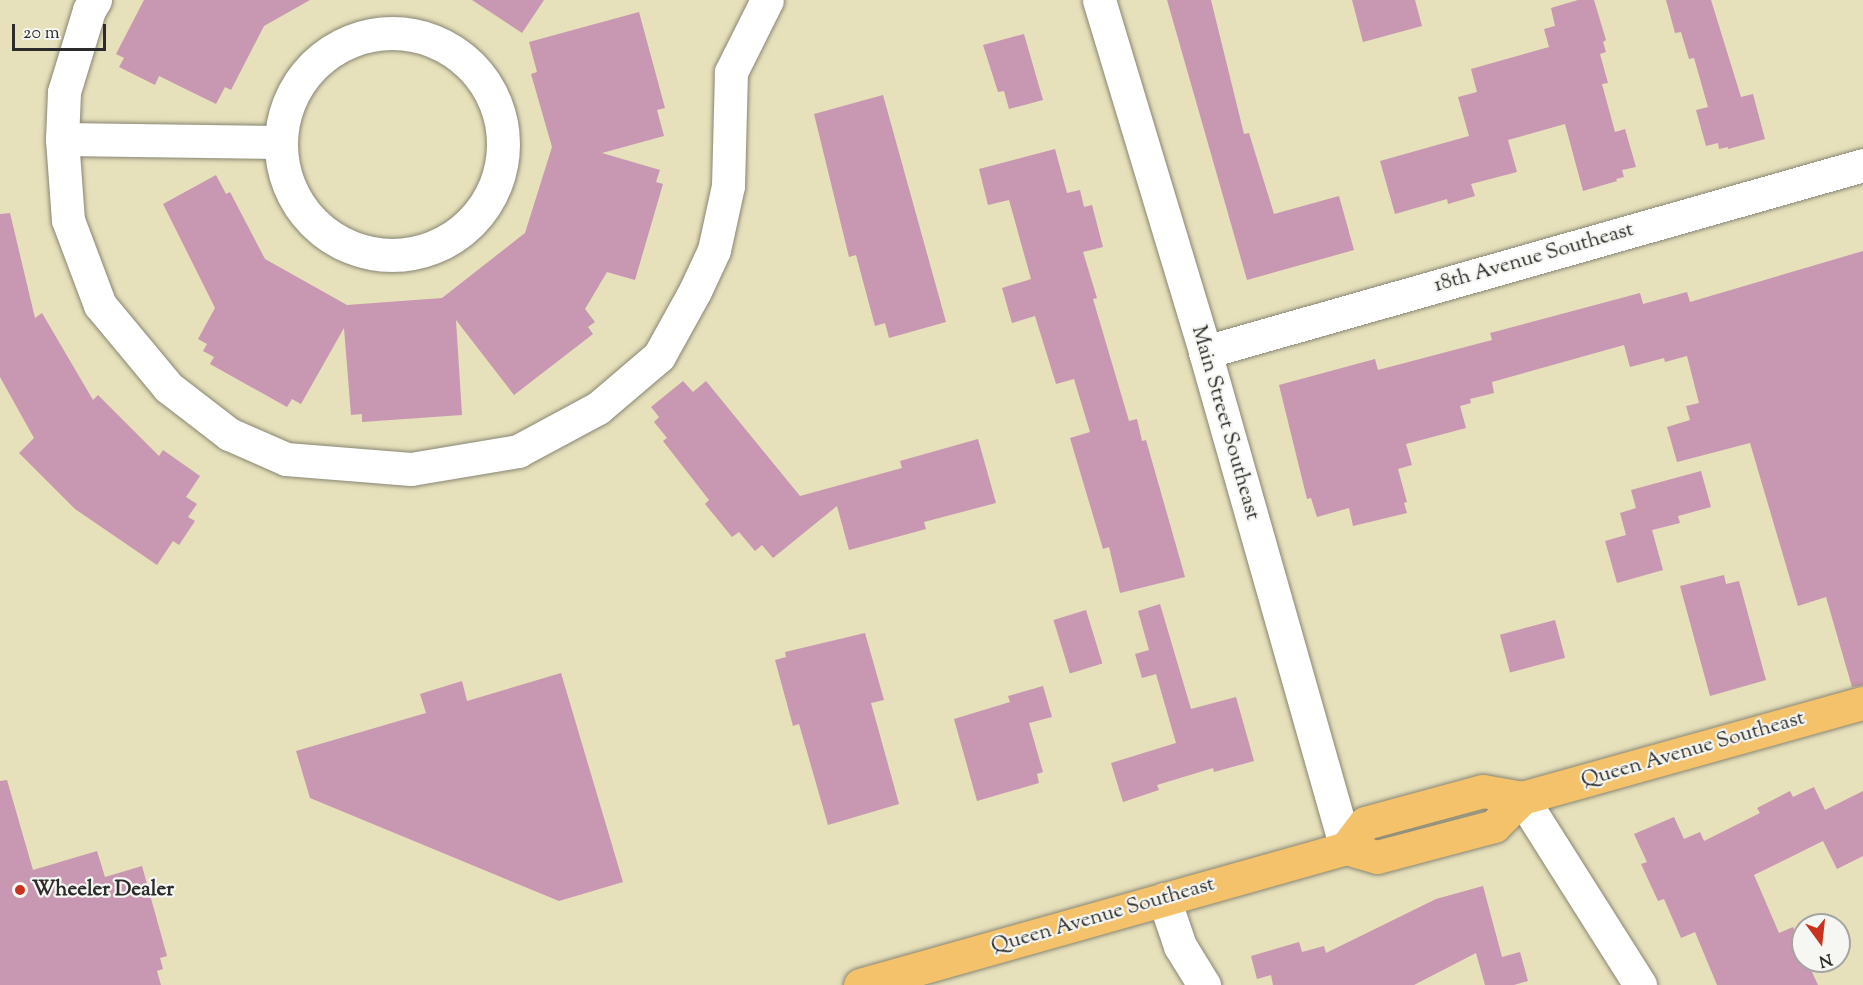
<!DOCTYPE html>
<style>
body{margin:0}
#map{position:relative;width:1863px;height:985px;overflow:hidden;background:#e6e0bb;font-family:"Sorts Mill Goudy",serif}
div>[style]{position:absolute}
.building>*{inset:0;background:#c897b1;transform-origin:0 0}
.roads{filter:drop-shadow(0 0 2px #888673) drop-shadow(0 0 2px #888673)}
.minor>*{height:33px;margin:-16.5px;padding:0 16.5px;transform-origin:16.5px;border-radius:16.5px;background:#fff}
.minor>.ring{margin:-16.5px;padding:0;box-sizing:content-box;background:none;border:33px solid #fff;border-radius:50%}
.major>*{height:33px;margin:-16.5px;padding:0 16.5px;transform-origin:16.5px;border-radius:16.5px;background:#f4c26a}
.dots>*{width:16px;height:16px;translate:-50% -50%;box-sizing:border-box;border:3px solid #f6f6f2;border-radius:50%}
span{translate:-50% -50%;white-space:nowrap;text-align:center;line-height:1.15;-webkit-text-stroke:4.5px #f6f6f2;paint-order:stroke}
.street-label{font-size:21px;color:#2b2b2b}
.poi-label{font-size:21px;color:#2b2b2b;font-weight:700}
.left{translate:0 -50%;text-align:left}
.north{position:absolute;left:1791px;top:913px;width:60px;height:60px;box-sizing:border-box;background:#f6f6f2;border:2px solid #a5a5a2;border-radius:50%;rotate:165deg;font-size:16px;font-weight:700;line-height:24px;text-align:center;color:#2b2b2b}
.north::after{content:'';display:block;margin:auto;width:21px;height:27px;background:#c8321e;clip-path:polygon(50% 0,100% 100%,50% 72%,0 100%)}
.scale{position:absolute;left:12px;top:24px;width:94px;height:27px;box-sizing:border-box;border:3px solid #2b2b2b;border-top:0;padding-left:8px;font-size:18px;line-height:21px;white-space:nowrap;color:#2b2b2b;-webkit-text-stroke:4px #f6f6f2;paint-order:stroke}
</style>
<div id="map">
<div class="building">
<i style="clip-path:polygon(144px 0,310px 0,264px 26px,231px 90px,225px 87px,216px 104px,159px 76px,155px 85px,119px 67px,124px 58px,116px 54px)"></i>
<i style="clip-path:polygon(472px 0,544px 0,522px 33px)"></i>
<i style="clip-path:polygon(1167px 0,1211px 0,1244px 134px,1249px 133px,1274px 214px,1339px 196px,1354px 250px,1247px 280px)"></i>
<i style="clip-path:polygon(1352px 0,1415px 0,1422px 26px,1363px 42px)"></i>
<i style="clip-path:polygon(1578px 0,1594px 0,1606px 40px,1603px 42px,1606px 52px,1600px 54px,1608px 83px,1602px 84px,1615px 132px,1625px 129px,1636px 167px,1622px 170px,1624px 177px,1616px 179px,1617px 181px,1583px 191px,1565px 124px,1508px 140px,1517px 172px,1471px 184px,1475px 196px,1448px 204px,1447px 199px,1395px 214px,1380px 161px,1469px 136px,1458px 97px,1477px 92px,1471px 69px,1549px 47px,1544px 29px,1555px 26px,1551px 8px)"></i>
<i style="clip-path:polygon(1666px 0,1711px 0,1741px 97px,1753px 94px,1765px 139px,1728px 149px,1728px 147px,1719px 149px,1718px 143px,1706px 146px,1696px 110px,1708px 107px,1694px 58px,1689px 59px,1681px 32px,1675px 33px)"></i>
<i style="clip-path:polygon(639px 12px,665px 108px,657px 110px,664px 136px,602px 153px,660px 170px,656px 182px,663px 184px,635px 280px,607px 272px,585px 309px,595px 322px,588px 327px,593px 334px,514px 395px,456px 320px,462px 415px,362px 422px,362px 414px,351px 415px,344px 328px,301px 404px,292px 399px,287px 407px,210px 364px,214px 357px,203px 351px,207px 344px,198px 339px,215px 308px,163px 204px,216px 175px,226px 194px,230px 192px,265px 259px,347px 305px,442px 298px,525px 233px,552px 147px,531px 74px,537px 72px,529px 42px)"></i>
<i style="clip-path:polygon(1024px 34px,1043px 100px,1009px 109px,1004px 91px,998px 92px,983px 45px)"></i>
<i style="clip-path:polygon(883px 95px,946px 322px,889px 338px,885px 323px,875px 326px,856px 255px,849px 257px,814px 114px)"></i>
<i style="clip-path:polygon(1055px 149px,1067px 193px,1080px 190px,1084px 207px,1092px 205px,1103px 247px,1083px 252px,1097px 298px,1093px 299px,1129px 421px,1137px 419px,1142px 441px,1146px 440px,1185px 577px,1120px 593px,1109px 547px,1103px 549px,1070px 438px,1090px 432px,1074px 379px,1056px 384px,1035px 316px,1012px 323px,1002px 288px,1031px 279px,1009px 200px,988px 205px,979px 169px)"></i>
<i style="clip-path:polygon(10px 213px,35px 318px,42px 313px,93px 400px,98px 395px,159px 456px,163px 450px,200px 476px,186px 497px,197px 504px,188px 517px,195px 521px,179px 545px,173px 541px,157px 565px,75px 509px,19px 453px,34px 438px,0 377px,0 214px)"></i>
<i style="clip-path:polygon(1863px 251px,1863px 685px,1852px 687px,1826px 597px,1798px 606px,1750px 443px,1677px 462px,1667px 427px,1690px 420px,1686px 406px,1699px 403px,1687px 356px,1665px 362px,1664px 358px,1630px 367px,1624px 345px,1492px 382px,1494px 393px,1470px 399px,1471px 403px,1460px 406px,1466px 428px,1406px 444px,1412px 465px,1398px 469px,1407px 502px,1404px 503px,1407px 513px,1353px 526px,1349px 508px,1317px 517px,1311px 498px,1307px 499px,1279px 385px,1375px 359px,1378px 370px,1492px 340px,1490px 333px,1640px 293px,1643px 304px,1687px 292px,1690px 302px)"></i>
<i style="clip-path:polygon(683px 381px,693px 392px,706px 381px,800px 496px,902px 468px,900px 461px,978px 439px,996px 503px,924px 522px,926px 529px,849px 550px,837px 506px,773px 558px,762px 545px,755px 551px,739px 532px,732px 537px,705px 504px,709px 500px,663px 441px,667px 438px,654px 422px,659px 417px,651px 407px)"></i>
<i style="clip-path:polygon(1701px 471px,1711px 507px,1678px 516px,1680px 523px,1652px 530px,1663px 570px,1617px 583px,1605px 541px,1626px 535px,1620px 513px,1636px 508px,1631px 490px)"></i>
<i style="clip-path:polygon(1724px 575px,1726px 584px,1739px 581px,1766px 680px,1710px 696px,1680px 586px)"></i>
<i style="clip-path:polygon(1160px 604px,1191px 709px,1236px 697px,1254px 761px,1214px 772px,1213px 768px,1157px 785px,1159px 790px,1123px 802px,1111px 763px,1176px 743px,1156px 674px,1142px 678px,1135px 654px,1149px 650px,1138px 611px)"></i>
<i style="left:1086px;top:610px;width:56px;height:34px;rotate:73deg"></i>
<i style="left:1555px;top:620px;width:39px;height:57px;rotate:75deg"></i>
<i style="clip-path:polygon(865px 633px,884px 700px,871px 703px,899px 804px,828px 825px,799px 724px,793px 726px,775px 660px,786px 657px,785px 652px)"></i>
<i style="clip-path:polygon(561px 673px,623px 882px,559px 901px,310px 798px,296px 751px,426px 713px,420px 694px,462px 681px,467px 701px)"></i>
<i style="clip-path:polygon(1043px 686px,1052px 717px,1029px 723px,1043px 772px,1037px 774px,1039px 783px,977px 801px,954px 719px,1010px 702px,1008px 696px)"></i>
<i style="clip-path:polygon(7px 780px,33px 870px,97px 851px,105px 877px,142px 866px,167px 956px,160px 958px,163px 969px,157px 971px,161px 985px,0 985px,0 781px)"></i>
<i style="clip-path:polygon(1814px 787px,1825px 810px,1863px 791px,1863px 856px,1837px 869px,1823px 841px,1754px 875px,1779px 933px,1793px 927px,1803px 951px,1803px 961px,1807px 961px,1818px 985px,1717px 985px,1695px 932px,1681px 938px,1664px 899px,1658px 901px,1641px 864px,1647px 862px,1634px 834px,1674px 817px,1684px 839px,1700px 832px,1704px 841px,1760px 813px,1757px 808px,1790px 791px,1793px 797px)"></i>
<i style="clip-path:polygon(1483px 886px,1502px 957px,1520px 952px,1528px 981px,1514px 985px,1485px 985px,1476px 953px,1414px 985px,1273px 985px,1271px 975px,1257px 979px,1251px 956px,1299px 942px,1302px 952px,1324px 946px,1326px 953px,1436px 899px)"></i>
</div>
<div class="roads">
<div class="minor">
<i style="left:95px;top:0;width:12px;rotate:121deg"></i>
<i style="left:89px;top:10px;width:86px;rotate:107deg"></i>
<i style="left:64px;top:92px;width:47px;rotate:92.4deg"></i>
<i style="left:62px;top:139px;width:81px;rotate:85.8deg"></i>
<i style="left:68px;top:220px;width:91px;rotate:69.4deg"></i>
<i style="left:100px;top:305px;width:107px;rotate:50.3deg"></i>
<i style="left:168px;top:387px;width:77px;rotate:37.6deg"></i>
<i style="left:229px;top:434px;width:62px;rotate:23.7deg"></i>
<i style="left:286px;top:459px;width:125px;rotate:4.6deg"></i>
<i style="left:411px;top:469px;width:109px;rotate:-9.5deg"></i>
<i style="left:518px;top:451px;width:91px;rotate:-28.3deg"></i>
<i style="left:598px;top:408px;width:80px;rotate:-40.4deg"></i>
<i style="left:659px;top:356px;width:74px;rotate:-61deg"></i>
<i style="left:695px;top:291px;width:45px;rotate:-65.1deg"></i>
<i style="left:714px;top:250px;width:66px;rotate:-77.7deg"></i>
<i style="left:728px;top:186px;width:114px;rotate:-88.5deg"></i>
<i style="left:731px;top:72px;width:80px;rotate:-63.4deg"></i>
<i style="left:1099px;top:0;width:368px;rotate:73.2deg"></i>
<i style="left:1205px;top:352px;width:516px;rotate:74.13deg"></i>
<i class="ring" style="left:281px;top:33px;width:189px;height:189px"></i>
<i style="left:62px;top:139px;width:217px;rotate:0.8deg"></i>
<i style="left:1205px;top:352px;width:684px;rotate:-15.86deg"></i>
<i style="left:1522px;top:798px;width:221px;rotate:57.7deg"></i>
<i style="left:1164px;top:899px;width:50px;rotate:71.2deg"></i>
<i style="left:1180px;top:946px;width:46px;rotate:58.4deg"></i>
</div>
<div class="major">
<i style="left:1346px;top:848px;width:31px;rotate:-53deg"></i>
<i style="left:1365px;top:823px;width:122px;rotate:-15.2deg"></i>
<i style="left:1483px;top:791px;width:40px;rotate:10deg"></i>
<i style="left:1522px;top:798px;width:354px;rotate:-15.6deg"></i>
<i style="left:860px;top:985px;width:505px;rotate:-15.74deg"></i>
<i style="left:1346px;top:848px;width:32px;rotate:16deg"></i>
<i style="left:1377px;top:857px;width:121px;rotate:-14.8deg"></i>
<i style="left:1494px;top:826px;width:40px;rotate:-45deg"></i>
</div>
</div>
<div class="dots">
<i style="left:20px;top:890px;background:#c8321e"></i>
</div>
<div class="street-label">
<span style="left:1534px;top:258px;rotate:-16deg">18th Avenue Southeast</span>
<span style="left:1225px;top:423px;rotate:74deg">Main Street Southeast</span>
<span style="left:1693px;top:750px;rotate:-16deg">Queen Avenue Southeast</span>
<span style="left:1103px;top:916px;rotate:-16deg">Queen Avenue Southeast</span>
</div>
<div class="poi-label">
<span class="left" style="left:32px;top:890px">Wheeler Dealer</span>
</div>
<div class="north">N</div>
<div class="scale">20 m</div>
</div>
